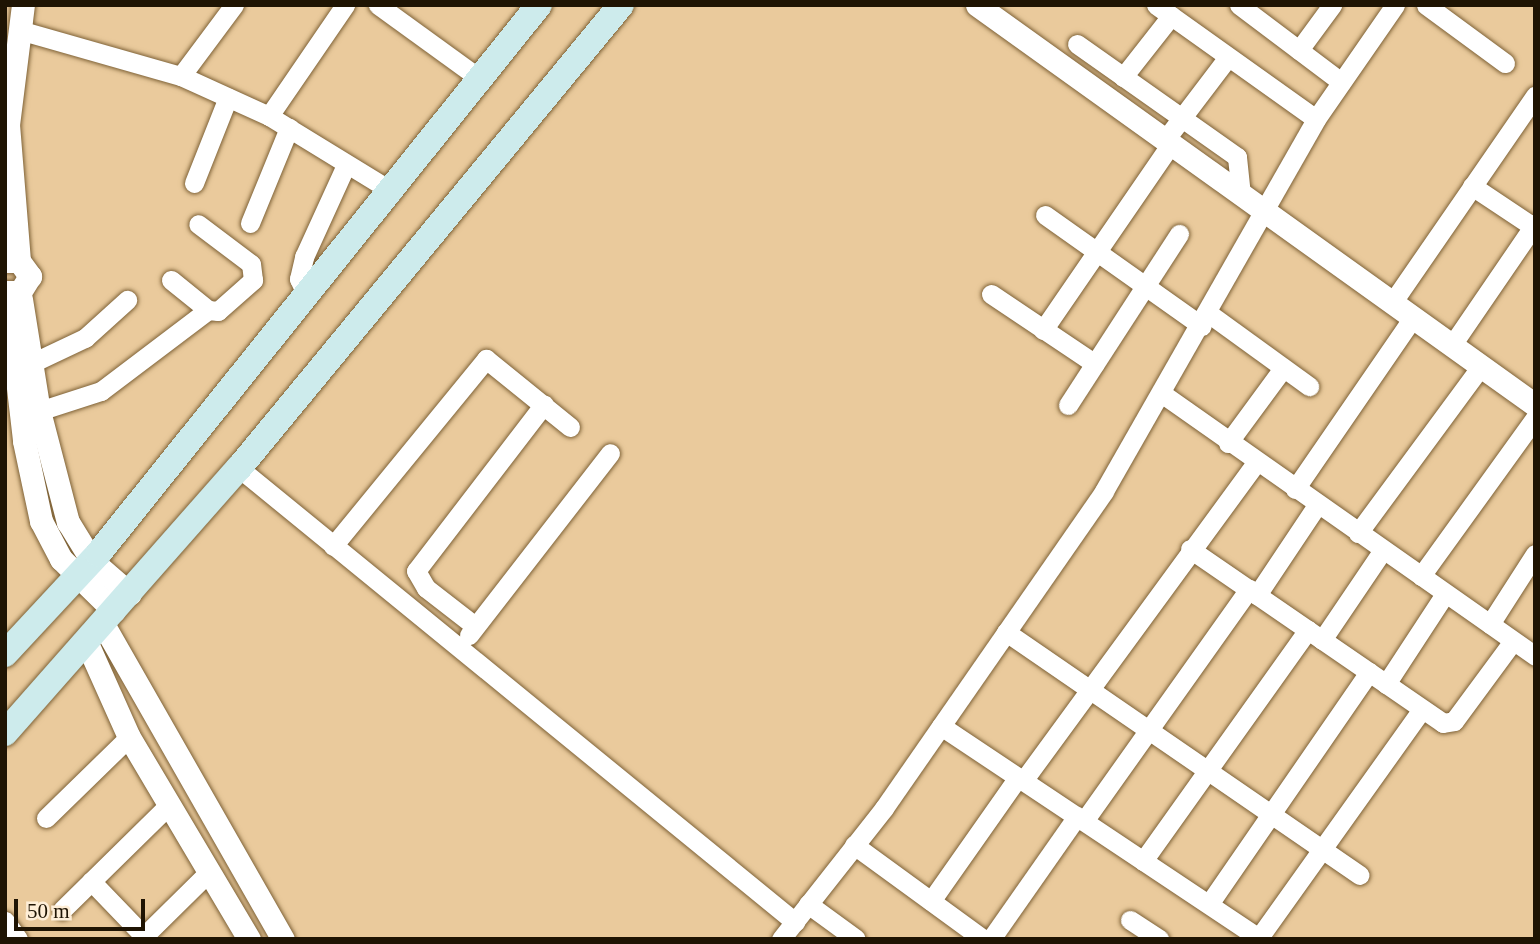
<!DOCTYPE html>
<style>
body{margin:0}
#map{position:relative;width:1540px;height:944px;overflow:hidden;background:#eaca9c;font-family:Georgia,serif}
div>[style]{position:absolute}
.roads{filter:drop-shadow(0 0 2px #7e6237) drop-shadow(0 0 2px #7e6237)}
.minor>*{height:19px;margin:-9.5px;padding:0 9.5px;transform-origin:9.5px;border-radius:9.5px;background:#fff}
.tertiary>*{height:23px;margin:-11.5px;padding:0 11.5px;transform-origin:11.5px;border-radius:11.5px;background:#fff}
.secondary>*{height:26px;margin:-13px;padding:0 13px;transform-origin:13px;border-radius:13px;background:#cdebec}
span{translate:-50% -50%;white-space:nowrap;text-align:center;line-height:1.15;-webkit-text-stroke:5px #feeed7;paint-order:stroke}
.frame{position:absolute;inset:0;border:7px solid #1f1403;pointer-events:none}
.scale{position:absolute;left:14px;top:899px;width:131px;height:32px;box-sizing:border-box;border:4px solid #1f1403;border-top:0;padding-left:9px;font-size:21px;line-height:24px;white-space:nowrap;color:#1f1403;-webkit-text-stroke:5px #feeed7;paint-order:stroke}
</style>
<div id="map">
<div class="roads">
<div class="minor">
<i style="left:378px;top:5px;width:125px;rotate:35.9deg"></i>
<i style="left:1156px;top:5px;width:196px;rotate:35.5deg"></i>
<i style="left:1239px;top:5px;width:128px;rotate:37deg"></i>
<i style="left:1426px;top:5px;width:98px;rotate:36.3deg"></i>
<i style="left:19px;top:30px;width:168px;rotate:15.9deg"></i>
<i style="left:181px;top:76px;width:97px;rotate:24.4deg"></i>
<i style="left:269px;top:116px;width:145px;rotate:31.5deg"></i>
<i style="left:1077px;top:44px;width:196px;rotate:35.2deg"></i>
<i style="left:1237px;top:157px;width:37px;rotate:84deg"></i>
<i style="left:1299px;top:50px;width:56px;rotate:-53.7deg"></i>
<i style="left:181px;top:76px;width:89px;rotate:-53.3deg"></i>
<i style="left:1123px;top:77px;width:78px;rotate:-51.8deg"></i>
<i style="left:269px;top:116px;width:135px;rotate:-55.6deg"></i>
<i style="left:1165px;top:140px;width:104px;rotate:-52.8deg"></i>
<i style="left:194px;top:183px;width:92px;rotate:-68.4deg"></i>
<i style="left:1472px;top:186px;width:76px;rotate:33.7deg"></i>
<i style="left:1045px;top:215px;width:192px;rotate:35.3deg"></i>
<i style="left:250px;top:223px;width:103px;rotate:-67.7deg"></i>
<i style="left:171px;top:280px;width:48px;rotate:39deg"></i>
<i style="left:208px;top:310px;width:10px;rotate:6deg"></i>
<i style="left:218px;top:311px;width:47px;rotate:-41.5deg"></i>
<i style="left:253px;top:280px;width:16px;rotate:-97deg"></i>
<i style="left:251px;top:264px;width:66px;rotate:-143deg"></i>
<i style="left:991px;top:294px;width:125px;rotate:33.9deg"></i>
<i style="left:307px;top:296px;width:19px;rotate:-115deg"></i>
<i style="left:299px;top:279px;width:23px;rotate:-77deg"></i>
<i style="left:304px;top:257px;width:101px;rotate:-65.5deg"></i>
<i style="left:1392px;top:303px;width:252px;rotate:-55.4deg"></i>
<i style="left:1208px;top:313px;width:125px;rotate:35.9deg"></i>
<i style="left:1043px;top:330px;width:226px;rotate:-55.5deg"></i>
<i style="left:1452px;top:345px;width:147px;rotate:-55.6deg"></i>
<i style="left:32px;top:363px;width:59px;rotate:-25.3deg"></i>
<i style="left:85px;top:338px;width:57px;rotate:-42.1deg"></i>
<i style="left:1164px;top:395px;width:454px;rotate:35.1deg"></i>
<i style="left:1068px;top:405px;width:204px;rotate:-57deg"></i>
<i style="left:39px;top:411px;width:65px;rotate:-17.9deg"></i>
<i style="left:101px;top:391px;width:134px;rotate:-37.1deg"></i>
<i style="left:1228px;top:443px;width:93px;rotate:-53.7deg"></i>
<i style="left:239px;top:468px;width:718px;rotate:39.23deg"></i>
<i style="left:1295px;top:489px;width:209px;rotate:-55.5deg"></i>
<i style="left:1358px;top:533px;width:207px;rotate:-53.6deg"></i>
<i style="left:333px;top:546px;width:242px;rotate:-50.7deg"></i>
<i style="left:486px;top:359px;width:108px;rotate:39deg"></i>
<i style="left:1190px;top:549px;width:307px;rotate:34.5deg"></i>
<i style="left:1443px;top:723px;width:11px;rotate:-10deg"></i>
<i style="left:1454px;top:721px;width:99px;rotate:-53.6deg"></i>
<i style="left:1421px;top:576px;width:195px;rotate:-54.2deg"></i>
<i style="left:1257px;top:595px;width:108px;rotate:-56.3deg"></i>
<i style="left:1490px;top:624px;width:83px;rotate:-57.3deg"></i>
<i style="left:475px;top:626px;width:62px;rotate:-142.2deg"></i>
<i style="left:426px;top:588px;width:20px;rotate:-120deg"></i>
<i style="left:416px;top:571px;width:210px;rotate:-52.5deg"></i>
<i style="left:1006px;top:632px;width:429px;rotate:34.5deg"></i>
<i style="left:469px;top:635px;width:230px;rotate:-52.2deg"></i>
<i style="left:1322px;top:640px;width:109px;rotate:-55.9deg"></i>
<i style="left:1386px;top:684px;width:108px;rotate:-56.8deg"></i>
<i style="left:941px;top:726px;width:384px;rotate:33.7deg"></i>
<i style="left:1023px;top:781px;width:394px;rotate:-53.8deg"></i>
<i style="left:46px;top:818px;width:116px;rotate:-44.3deg"></i>
<i style="left:1084px;top:821px;width:285px;rotate:-54.6deg"></i>
<i style="left:854px;top:845px;width:160px;rotate:36.1deg"></i>
<i style="left:1143px;top:861px;width:284px;rotate:-54.5deg"></i>
<i style="left:91px;top:881px;width:76px;rotate:46.1deg"></i>
<i style="left:931px;top:901px;width:151px;rotate:-54.9deg"></i>
<i style="left:808px;top:904px;width:59px;rotate:36.1deg"></i>
<i style="left:1209px;top:904px;width:282px;rotate:-55.4deg"></i>
<i style="left:62px;top:910px;width:150px;rotate:-44.5deg"></i>
<i style="left:1130px;top:920px;width:35px;rotate:33deg"></i>
<i style="left:5px;top:921px;width:22px;rotate:54deg"></i>
<i style="left:141px;top:939px;width:95px;rotate:-44.6deg"></i>
<i style="left:781px;top:939px;width:167px;rotate:-51.8deg"></i>
<i style="left:884px;top:808px;width:386px;rotate:-55.2deg"></i>
<i style="left:1104px;top:491px;width:428px;rotate:-60.3deg"></i>
<i style="left:1316px;top:119px;width:139px;rotate:-55.3deg"></i>
<i style="left:991px;top:939px;width:150px;rotate:-55deg"></i>
<i style="left:1258px;top:939px;width:282px;rotate:-54.5deg"></i>
</div>
<div class="tertiary">
<i style="left:977px;top:5px;width:687px;rotate:35.63deg"></i>
<i style="left:5px;top:261px;width:14px"></i>
<i style="left:19px;top:261px;width:19px;rotate:54deg"></i>
<i style="left:30px;top:276px;width:19px;rotate:122deg"></i>
<i style="left:20px;top:292px;width:15px;rotate:180deg"></i>
<i style="left:19px;top:261px;width:136px;rotate:-94.6deg"></i>
<i style="left:8px;top:125px;width:121px;rotate:-82.9deg"></i>
<i style="left:7px;top:293px;width:149px;rotate:83.4deg"></i>
<i style="left:24px;top:441px;width:82px;rotate:78deg"></i>
<i style="left:41px;top:521px;width:43px;rotate:62.2deg"></i>
<i style="left:61px;top:559px;width:74px;rotate:44.5deg"></i>
<i style="left:21px;top:299px;width:113px;rotate:80.9deg"></i>
<i style="left:39px;top:411px;width:115px;rotate:75.4deg"></i>
<i style="left:68px;top:522px;width:46px;rotate:58.4deg"></i>
<i style="left:92px;top:561px;width:50px;rotate:41deg"></i>
<i style="left:103px;top:624px;width:363px;rotate:60.3deg"></i>
<i style="left:86px;top:641px;width:105px;rotate:65.9deg"></i>
<i style="left:129px;top:737px;width:235px;rotate:59.3deg"></i>
</div>
<div class="secondary">
<i style="left:5px;top:654px;width:137px;rotate:-47.1deg"></i>
<i style="left:98px;top:554px;width:704px;rotate:-51.23deg"></i>
<i style="left:5px;top:733px;width:354px;rotate:-48.6deg"></i>
<i style="left:239px;top:468px;width:600px;rotate:-50.48deg"></i>
</div>
</div>
<div class="frame"></div>
<div class="scale">50 m</div>
</div>
